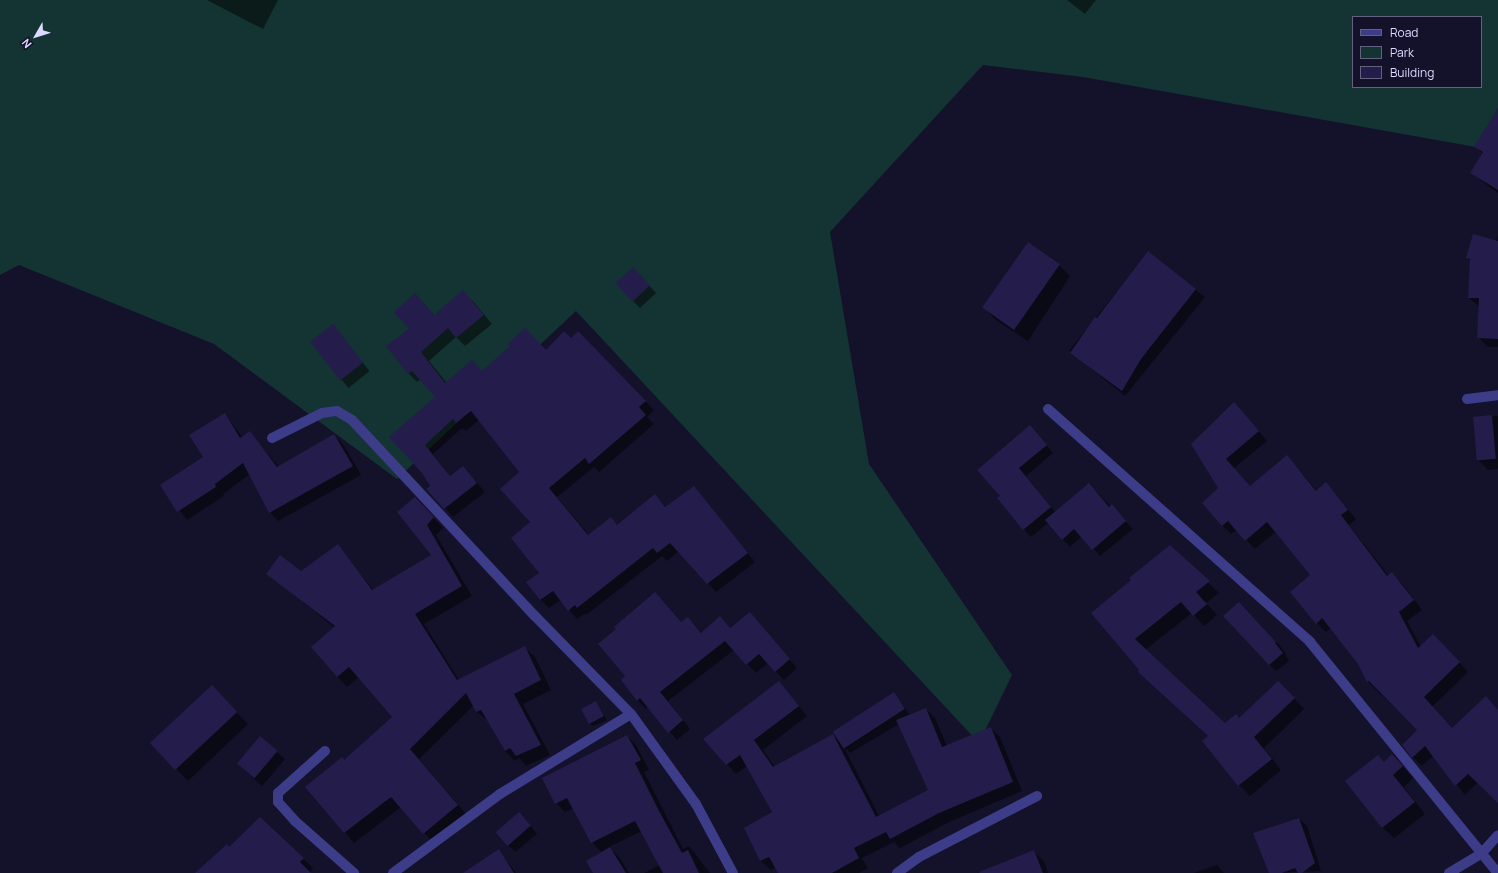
<!DOCTYPE html>
<style>
body{margin:0}
#map{position:relative;width:1498px;height:873px;overflow:hidden;background:#14112a;font-family:Manrope,sans-serif}
div>[style]{position:absolute}
.green>*{inset:0;background:#133432}
.shadow>*{inset:0;background:#0007;transform-origin:0 0}
.building>*{inset:0;background:#241c4b;transform-origin:0 0}
.minor>*{height:10px;margin:-5px;padding:0 5px;transform-origin:5px;border-radius:5px;background:#3c3c89}
span{translate:-50% -50%;white-space:nowrap;text-align:center;line-height:1.15;-webkit-text-stroke:3px #14112a;paint-order:stroke}
.legend{position:absolute;left:1352px;top:16px;width:130px;height:72px;box-sizing:border-box;background:#14112a;border:1px solid #64617f;margin:0;padding:5px 7px;list-style:none;font-size:12px;color:#dcdaff}
.legend li{display:flex;align-items:center;gap:8px;height:20px}
.legend b{width:20px;border:1px solid #64617f}
.north{position:absolute;left:16px;top:16px;width:40px;height:40px;-webkit-text-stroke:3px #14112a;paint-order:stroke;rotate:231deg;font-size:11px;font-weight:700;line-height:16px;text-align:center;color:#dcdaff}
.north::after{content:'';display:block;margin:auto;width:14px;height:18px;background:#dcdaff;clip-path:polygon(50% 0,100% 100%,50% 72%,0 100%)}
</style>
<div id="map">
<div class="green">
<i style="clip-path:polygon(evenodd,0 0,1498px 0,1498px 151px,1083px 77px,983px 65px,830px 232px,869px 464px,1012px 675px,979px 743px,576px 311px,397px 479px,214px 344px,19px 265px,0 275px,0 0,1353px 17px,1481px 17px,1481px 87px,1353px 87px,1353px 17px)"></i>
</div>
<div class="shadow">
<i style="clip-path:polygon(207px 0,278px 0,263px 29px)"></i>
<i style="clip-path:polygon(1067px 0,1096px 0,1085px 14px)"></i>
<i style="clip-path:polygon(1498px 128px,1498px 193px,1471px 173px,1483px 154px,1476px 147px)"></i>
<i style="clip-path:polygon(1498px 235px,1498px 347px,1488px 347px,1478px 337px,1480px 307px,1469px 298px,1471px 261px,1467px 258px,1496px 241px)"></i>
<i style="left:1149px;top:252px;width:72px;height:127px;rotate:39deg"></i>
<i style="clip-path:polygon(1059px 265px,1070px 276px,1028px 341px,996px 320px,985px 309px)"></i>
<i style="clip-path:polygon(640px 276px,656px 293px,640px 308px,633px 301px)"></i>
<i style="clip-path:polygon(415px 294px,435px 316px,472px 300px,492px 324px,465px 346px,456px 337px,429px 361px,447px 383px,546px 351px,571px 339px,578px 333px,654px 410px,647px 417px,654px 424px,599px 472px,594px 467px,557px 497px,589px 535px,618px 526px,655px 496px,666px 507px,694px 487px,755px 562px,716px 592px,679px 551px,667px 561px,662px 556px,586px 615px,584px 614px,577px 619px,561px 600px,549px 608px,540px 599px,540px 573px,521px 472px,479px 420px,466px 431px,462px 428px,433px 454px,451px 477px,463px 467px,485px 492px,453px 517px,445px 508px,423px 472px,391px 437px,436px 397px,421px 379px,417px 382px,409px 374px,387px 346px,410px 329px)"></i>
<i style="left:333px;top:326px;width:58px;height:27px;rotate:51deg"></i>
<i style="clip-path:polygon(1234px 403px,1267px 441px,1234px 468px,1250px 487px,1296px 466px,1317px 491px,1326px 484px,1356px 519px,1349px 525px,1389px 576px,1392px 573px,1401px 582px,1422px 610px,1407px 621px,1421px 647px,1442px 644px,1468px 672px,1432px 707px,1452px 729px,1498px 710px,1498px 802px,1478px 782px,1465px 795px,1433px 756px,1422px 766px,1413px 757px,1418px 730px,1368px 682px,1359px 663px,1331px 628px,1326px 632px,1317px 623px,1311px 576px,1275px 532px,1255px 549px,1237px 530px,1231px 534px,1222px 525px,1219px 488px)"></i>
<i style="clip-path:polygon(225px 414px,243px 438px,250px 433px,279px 467px,334px 435px,343px 444px,361px 475px,278px 521px,270px 512px,250px 474px,223px 494px,224px 496px,187px 520px,161px 485px,205px 458px)"></i>
<i style="clip-path:polygon(1498px 416px,1498px 469px,1488px 470px,1478px 460px,1474px 418px)"></i>
<i style="clip-path:polygon(1037px 434px,1053px 453px,1026px 476px,1055px 512px,1089px 484px,1133px 529px,1100px 556px,1082px 536px,1070px 547px,1048px 523px,1031px 537px,998px 499px)"></i>
<i style="clip-path:polygon(425px 509px,443px 528px,436px 535px,472px 596px,424px 624px,459px 680px,525px 648px,535px 657px,551px 690px,523px 704px,550px 755px,526px 766px,519px 758px,515px 761px,505px 751px,488px 721px,477px 712px,474px 705px,419px 759px,467px 815px,434px 843px,401px 807px,354px 843px,307px 787px,344px 761px,393px 717px,359px 677px,347px 687px,338px 677px,312px 647px,335px 628px,267px 573px,301px 572px,337px 545px,374px 591px,433px 556px,399px 512px)"></i>
<i style="clip-path:polygon(1170px 546px,1219px 593px,1206px 603px,1217px 615px,1204px 626px,1192px 613px,1145px 650px,1225px 724px,1239px 719px,1289px 693px,1304px 709px,1264px 748px,1281px 770px,1250px 796px,1239px 785px,1209px 737px,1150px 682px,1093px 613px)"></i>
<i style="clip-path:polygon(1246px 610px,1283px 649px,1289px 661px,1276px 671px,1269px 664px)"></i>
<i style="clip-path:polygon(688px 618px,702px 633px,758px 622px,797px 668px,784px 680px,768px 663px,756px 673px,734px 650px,668px 701px,690px 729px,677px 740px,648px 707px,646px 709px,637px 700px,682px 623px)"></i>
<i style="clip-path:polygon(evenodd,779px 682px,807px 716px,763px 750px,775px 767px,833px 735px,838px 740px,894px 693px,910px 715px,926px 709px,935px 718px,947px 746px,990px 728px,1000px 737px,1022px 791px,949px 822px,900px 848px,894px 842px,862px 858px,868px 868px,859px 873px,779px 873px,776px 867px,771px 870px,761px 861px,746px 828px,773px 813px,747px 766px,736px 774px,727px 764px,779px 682px,899px 724px,929px 790px,879px 816px,844px 747px,850px 753px,899px 724px)"></i>
<i style="clip-path:polygon(223px 698px,248px 724px,188px 781px,152px 744px)"></i>
<i style="clip-path:polygon(596px 702px,607px 720px,593px 726px,589px 723px)"></i>
<i style="clip-path:polygon(627px 736px,636px 745px,649px 770px,644px 772px,683px 849px,689px 846px,710px 873px,644px 873px,660px 865px,642px 831px,609px 847px,619px 857px,629px 873px,593px 873px,602px 853px,592px 842px,574px 808px,565px 812px,556px 803px)"></i>
<i style="clip-path:polygon(277px 752px,285px 759px,262px 786px,238px 764px)"></i>
<i style="clip-path:polygon(1392px 755px,1413px 778px,1404px 787px,1425px 814px,1394px 838px,1382px 827px,1384px 763px)"></i>
<i style="clip-path:polygon(260px 818px,313px 868px,310px 873px,196px 873px,229px 848px)"></i>
<i style="clip-path:polygon(1299px 819px,1307px 826px,1321px 871px,1270px 873px)"></i>
<i style="clip-path:polygon(526px 820px,537px 834px,515px 852px,508px 845px)"></i>
<i style="clip-path:polygon(499px 850px,516px 873px,465px 873px)"></i>
<i style="clip-path:polygon(1034px 852px,1044px 861px,1048px 873px,1000px 873px)"></i>
<i style="clip-path:polygon(1217px 865px,1224px 873px,1194px 873px)"></i>
</div>
<div class="building">
<i style="clip-path:polygon(1498px 108px,1498px 190px,1470px 173px,1483px 152px,1474px 147px)"></i>
<i style="clip-path:polygon(1473px 234px,1498px 241px,1498px 339px,1477px 338px,1479px 298px,1468px 298px,1470px 259px,1466px 258px)"></i>
<i style="left:1028px;top:242px;width:39px;height:80px;rotate:35deg"></i>
<i style="clip-path:polygon(1148px 251px,1196px 289px,1141px 359px,1122px 391px,1070px 353px,1095px 317px,1097px 318px)"></i>
<i style="left:633px;top:267px;width:25px;height:24px;rotate:47deg"></i>
<i style="clip-path:polygon(463px 290px,484px 315px,456px 338px,448px 328px,421px 352px,445px 383px,472px 360px,482px 371px,510px 346px,508px 344px,525px 328px,546px 350px,564px 331px,571px 338px,578px 331px,646px 401px,639px 407px,646px 415px,589px 464px,585px 458px,549px 488px,588px 535px,611px 517px,617px 525px,655px 494px,665px 507px,694px 486px,748px 553px,707px 584px,670px 543px,657px 553px,653px 548px,577px 608px,575px 605px,568px 611px,553px 591px,540px 600px,526px 582px,539px 573px,511px 538px,530px 522px,500px 489px,519px 472px,471px 411px,456px 423px,453px 419px,425px 445px,450px 476px,463px 466px,477px 483px,444px 509px,426px 489px,430px 486px,422px 473px,389px 437px,435px 397px,412px 371px,408px 374px,386px 346px,409px 329px,394px 312px,415px 293px,434px 315px)"></i>
<i style="left:333px;top:324px;width:49px;height:29px;rotate:52deg"></i>
<i style="clip-path:polygon(1234px 402px,1259px 431px,1226px 459px,1250px 486px,1287px 455px,1316px 491px,1326px 482px,1348px 510px,1341px 515px,1387px 576px,1392px 572px,1414px 600px,1399px 612px,1418px 648px,1433px 634px,1460px 662px,1424px 697px,1452px 728px,1486px 696px,1498px 710px,1498px 803px,1468px 774px,1455px 786px,1425px 746px,1412px 758px,1402px 745px,1417px 730px,1369px 681px,1367px 682px,1358px 664px,1322px 618px,1316px 624px,1290px 592px,1310px 575px,1267px 522px,1245px 541px,1228px 521px,1222px 526px,1202px 503px,1218px 488px,1191px 444px)"></i>
<i style="clip-path:polygon(225px 413px,240px 438px,250px 431px,277px 467px,334px 434px,353px 466px,269px 513px,243px 463px,215px 484px,216px 487px,177px 512px,160px 485px,203px 457px,189px 435px)"></i>
<i style="left:1492px;top:415px;width:44px;height:19px;rotate:85deg"></i>
<i style="clip-path:polygon(1030px 425px,1047px 445px,1019px 468px,1051px 507px,1023px 530px,997px 498px,1000px 496px,977px 470px)"></i>
<i style="clip-path:polygon(1089px 483px,1109px 507px,1112px 504px,1126px 521px,1092px 550px,1074px 529px,1062px 540px,1045px 520px)"></i>
<i style="clip-path:polygon(415px 497px,434px 517px,427px 525px,462px 586px,415px 614px,457px 680px,525px 646px,541px 680px,514px 694px,541px 745px,516px 756px,510px 748px,505px 751px,481px 710px,476px 712px,466px 693px,410px 749px,458px 805px,423px 834px,391px 797px,344px 833px,305px 787px,342px 757px,344px 760px,392px 717px,349px 667px,337px 677px,311px 647px,335px 626px,266px 574px,280px 555px,301px 571px,338px 544px,372px 590px,431px 555px,397px 512px)"></i>
<i style="clip-path:polygon(1170px 545px,1210px 581px,1196px 592px,1207px 604px,1193px 616px,1181px 602px,1135px 639px,1225px 723px,1236px 714px,1239px 718px,1278px 681px,1295px 698px,1254px 737px,1272px 759px,1238px 786px,1202px 741px,1208px 736px,1138px 672px,1139px 670px,1091px 613px,1131px 580px,1129px 578px)"></i>
<i style="clip-path:polygon(655px 592px,681px 622px,688px 617px,701px 633px,720px 616px,730px 628px,750px 612px,790px 659px,775px 672px,759px 654px,746px 665px,725px 641px,660px 692px,683px 720px,668px 733px,640px 698px,637px 701px,621px 680px,625px 676px,598px 644px,616px 629px,614px 627px)"></i>
<i style="clip-path:polygon(1239px 602px,1276px 642px,1275px 643px,1283px 653px,1269px 665px,1223px 616px)"></i>
<i style="clip-path:polygon(779px 681px,799px 706px,754px 740px,773px 767px,833px 734px,876px 817px,928px 790px,896px 720px,926px 708px,942px 747px,991px 727px,1013px 782px,939px 813px,890px 839px,886px 832px,854px 848px,859px 858px,832px 873px,778px 873px,769px 857px,760px 861px,744px 828px,772px 812px,740px 755px,726px 765px,703px 739px)"></i>
<i style="left:212px;top:685px;width:37px;height:85px;rotate:47deg"></i>
<i style="left:894px;top:692px;width:20px;height:73px;rotate:57deg"></i>
<i style="left:596px;top:701px;width:17px;height:17px;rotate:62deg"></i>
<i style="clip-path:polygon(627px 735px,641px 760px,635px 763px,658px 809px,682px 853px,688px 850px,699px 873px,663px 873px,635px 821px,591px 843px,567px 798px,555px 804px,542px 778px)"></i>
<i style="left:260px;top:736px;width:23px;height:36px;rotate:40deg"></i>
<i style="clip-path:polygon(1392px 754px,1403px 766px,1393px 775px,1415px 802px,1382px 828px,1345px 781px,1378px 755px,1384px 762px)"></i>
<i style="left:519px;top:812px;width:18px;height:31px;rotate:49deg"></i>
<i style="clip-path:polygon(260px 817px,304px 858px,300px 862px,311px 873px,195px 873px,227px 844px,229px 847px)"></i>
<i style="clip-path:polygon(1299px 818px,1315px 863px,1302px 873px,1298px 873px,1295px 868px,1282px 873px,1269px 873px,1253px 833px)"></i>
<i style="clip-path:polygon(610px 847px,626px 873px,593px 873px,586px 861px)"></i>
<i style="clip-path:polygon(499px 849px,514px 873px,463px 873px)"></i>
<i style="clip-path:polygon(1034px 850px,1043px 873px,980px 873px,979px 872px)"></i>
</div>
<div class="minor">
<i style="left:1467px;top:399px;width:31px;rotate:-7deg"></i>
<i style="left:1048px;top:409px;width:351px;rotate:41.6deg"></i>
<i style="left:1310px;top:642px;width:298px;rotate:50.9deg"></i>
<i style="left:272px;top:438px;width:56px;rotate:-26.6deg"></i>
<i style="left:322px;top:413px;width:15px;rotate:-8deg"></i>
<i style="left:337px;top:411px;width:17px;rotate:31deg"></i>
<i style="left:352px;top:420px;width:268px;rotate:47deg"></i>
<i style="left:535px;top:616px;width:137px;rotate:45.6deg"></i>
<i style="left:631px;top:714px;width:111px;rotate:54.2deg"></i>
<i style="left:696px;top:804px;width:78px;rotate:61.8deg"></i>
<i style="left:325px;top:751px;width:63px;rotate:138.2deg"></i>
<i style="left:278px;top:793px;width:9px;rotate:90deg"></i>
<i style="left:278px;top:802px;width:25px;rotate:48deg"></i>
<i style="left:295px;top:821px;width:79px;rotate:41.4deg"></i>
<i style="left:393px;top:873px;width:133px;rotate:-36.4deg"></i>
<i style="left:500px;top:794px;width:153px;rotate:-31.4deg"></i>
<i style="left:897px;top:873px;width:27px;rotate:-36deg"></i>
<i style="left:919px;top:857px;width:133px;rotate:-27.3deg"></i>
<i style="left:1449px;top:873px;width:37px;rotate:-31deg"></i>
<i style="left:1481px;top:854px;width:25px;rotate:-48deg"></i>
</div>
<ul class="legend">
<li><b style="height:5px;background:#3c3c89"></b>Road</li>
<li><b style="height:11px;background:#133432"></b>Park</li>
<li><b style="height:11px;background:#241c4b"></b>Building</li>
</ul>
<div class="north">N</div>
</div>
